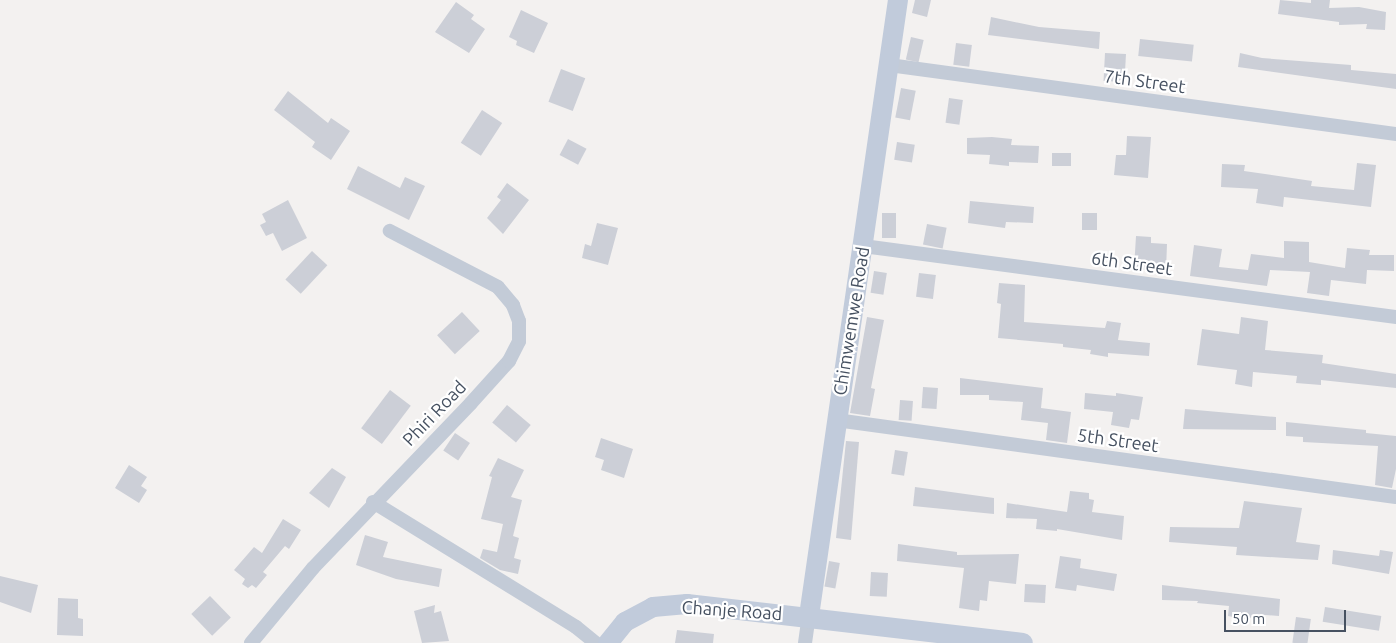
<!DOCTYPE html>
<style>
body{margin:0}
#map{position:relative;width:1396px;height:643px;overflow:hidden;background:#f3f1f0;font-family:Ubuntu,sans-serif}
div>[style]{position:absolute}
.building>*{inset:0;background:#cccfd7;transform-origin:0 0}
.street>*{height:14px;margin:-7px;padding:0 7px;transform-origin:7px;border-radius:7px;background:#c3cbd7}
.secondary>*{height:20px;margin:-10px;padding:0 10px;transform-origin:10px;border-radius:10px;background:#c1cbdb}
span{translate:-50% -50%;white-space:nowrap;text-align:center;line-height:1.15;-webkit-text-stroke:4.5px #fff;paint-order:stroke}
.street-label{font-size:18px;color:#465161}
.scale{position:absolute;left:1224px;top:610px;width:122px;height:22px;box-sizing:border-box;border:2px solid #465161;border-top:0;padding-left:6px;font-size:15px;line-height:18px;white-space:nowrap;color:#465161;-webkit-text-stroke:4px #fff;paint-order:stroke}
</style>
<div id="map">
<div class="building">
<i style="clip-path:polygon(915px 0,931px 0,927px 17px,912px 13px)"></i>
<i style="clip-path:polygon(1280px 0,1311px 3px,1311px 0,1330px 0,1329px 8px,1359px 7px,1386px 12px,1385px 30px,1366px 29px,1367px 24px,1339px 25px,1339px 22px,1278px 14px)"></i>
<i style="clip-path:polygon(456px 2px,474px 15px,471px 19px,485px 29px,469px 53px,435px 32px)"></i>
<i style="clip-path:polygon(521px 10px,548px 23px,534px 53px,516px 45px,517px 41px,509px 37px)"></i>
<i style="clip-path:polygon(991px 17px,1039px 27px,1100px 32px,1099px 49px,988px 35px)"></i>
<i style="left:911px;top:37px;width:13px;height:23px;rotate:13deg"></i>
<i style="left:1140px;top:39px;width:54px;height:17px;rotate:6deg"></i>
<i style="left:956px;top:43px;width:16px;height:22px;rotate:7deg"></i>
<i style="left:1105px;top:53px;width:21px;height:28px;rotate:3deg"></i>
<i style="clip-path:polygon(1240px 53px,1262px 58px,1351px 65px,1351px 70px,1396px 74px,1396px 89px,1238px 67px)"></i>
<i style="left:561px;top:69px;width:26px;height:35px;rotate:21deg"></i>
<i style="left:901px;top:88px;width:15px;height:30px;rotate:11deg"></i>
<i style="clip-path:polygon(288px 91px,328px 123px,331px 118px,350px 131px,331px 160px,312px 147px,315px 142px,274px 110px)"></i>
<i style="left:949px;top:98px;width:14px;height:25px;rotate:8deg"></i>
<i style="left:482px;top:110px;width:24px;height:39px;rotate:33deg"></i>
<i style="clip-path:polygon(1127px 136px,1151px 137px,1148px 178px,1114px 175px,1116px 155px,1126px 155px)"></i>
<i style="clip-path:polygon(992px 137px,1012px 139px,1011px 145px,1039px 146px,1038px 163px,1009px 162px,1009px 166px,989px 164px,990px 155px,967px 154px,967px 138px)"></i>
<i style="left:568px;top:139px;width:21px;height:18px;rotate:28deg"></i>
<i style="left:897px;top:142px;width:18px;height:18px;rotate:9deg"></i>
<i style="left:1052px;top:153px;width:19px;height:13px"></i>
<i style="clip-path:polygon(1357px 163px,1376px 165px,1371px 207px,1284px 197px,1283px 207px,1256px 203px,1258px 189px,1221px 187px,1222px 164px,1245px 165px,1244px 171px,1312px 181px,1311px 186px,1354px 190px)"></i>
<i style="clip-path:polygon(358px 166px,400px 188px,405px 177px,425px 186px,409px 220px,347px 189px)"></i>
<i style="clip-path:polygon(507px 183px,529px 200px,503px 234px,487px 218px,501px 200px,497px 197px)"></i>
<i style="clip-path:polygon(288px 200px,307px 238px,282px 251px,273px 233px,266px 236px,260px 225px,266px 222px,262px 214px)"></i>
<i style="clip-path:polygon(970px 201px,1034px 207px,1033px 223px,1006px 222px,1005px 228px,968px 223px)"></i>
<i style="left:882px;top:213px;width:14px;height:25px"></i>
<i style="left:1082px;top:213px;width:15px;height:17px"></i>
<i style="clip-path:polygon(597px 223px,618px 228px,608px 265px,582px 258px,585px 244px,591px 246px)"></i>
<i style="left:927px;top:224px;width:20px;height:21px;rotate:11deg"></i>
<i style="clip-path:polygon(1136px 236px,1151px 237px,1151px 243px,1167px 244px,1166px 271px,1134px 269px)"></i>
<i style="clip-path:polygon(1284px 241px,1309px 242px,1309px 262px,1345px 268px,1347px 248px,1370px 250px,1369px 255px,1394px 255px,1394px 271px,1367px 270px,1366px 284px,1331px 280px,1329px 296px,1307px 293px,1310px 272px,1270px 270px,1267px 286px,1190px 276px,1194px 245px,1222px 249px,1219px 267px,1248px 270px,1251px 254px,1284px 258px)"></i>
<i style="left:312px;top:251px;width:21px;height:39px;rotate:43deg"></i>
<i style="left:874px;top:271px;width:13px;height:22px;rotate:9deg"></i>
<i style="left:919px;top:273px;width:17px;height:24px;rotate:7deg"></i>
<i style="clip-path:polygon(999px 283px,1025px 285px,1024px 322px,1105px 328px,1107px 321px,1121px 323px,1118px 340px,1150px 343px,1149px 356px,1108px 353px,1108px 357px,1090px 354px,1091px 350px,1063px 347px,1063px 344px,998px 338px,1001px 304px,997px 303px)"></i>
<i style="left:462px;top:312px;width:26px;height:34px;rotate:47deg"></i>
<i style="clip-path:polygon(867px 317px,884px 320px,871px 388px,875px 389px,870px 416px,850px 413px)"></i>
<i style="clip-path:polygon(1241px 317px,1268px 321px,1265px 350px,1323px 355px,1322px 363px,1396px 374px,1396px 388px,1321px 380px,1321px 385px,1296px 383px,1297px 376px,1253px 372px,1252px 387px,1235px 384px,1237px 370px,1197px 365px,1202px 329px,1239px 334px)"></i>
<i style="clip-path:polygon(960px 378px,1043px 388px,1041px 408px,1071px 412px,1067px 443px,1046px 440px,1048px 423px,1021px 420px,1023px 402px,989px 400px,989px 395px,960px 395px)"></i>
<i style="left:923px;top:387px;width:15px;height:21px;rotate:4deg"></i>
<i style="left:390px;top:390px;width:26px;height:48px;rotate:37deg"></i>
<i style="clip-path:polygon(1085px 393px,1116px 396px,1116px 393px,1143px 397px,1139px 420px,1131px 419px,1129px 428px,1111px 425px,1113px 412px,1084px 409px)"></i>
<i style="left:900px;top:400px;width:13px;height:20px;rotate:4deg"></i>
<i style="left:507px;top:405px;width:31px;height:23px;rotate:40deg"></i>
<i style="clip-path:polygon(1185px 409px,1276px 417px,1276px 430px,1183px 429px)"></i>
<i style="clip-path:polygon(1286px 422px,1366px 430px,1366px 433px,1396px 436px,1396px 469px,1392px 488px,1375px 485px,1378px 446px,1303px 442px,1303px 437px,1286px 436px)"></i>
<i style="left:455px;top:433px;width:18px;height:21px;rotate:34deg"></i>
<i style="clip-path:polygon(601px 438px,633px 449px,624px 478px,601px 470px,604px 460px,595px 457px)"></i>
<i style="clip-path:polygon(846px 441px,859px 442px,851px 540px,836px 538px)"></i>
<i style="left:895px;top:450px;width:13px;height:24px;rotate:9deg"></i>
<i style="clip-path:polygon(498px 458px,524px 470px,511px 497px,522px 500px,513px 536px,519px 538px,514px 558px,521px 560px,518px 574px,500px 570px,480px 558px,483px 549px,497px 552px,503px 524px,481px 519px,492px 477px,489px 476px)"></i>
<i style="clip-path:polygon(129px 465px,147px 477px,141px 486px,147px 490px,139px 503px,115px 488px)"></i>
<i style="clip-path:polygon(332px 468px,346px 477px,329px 508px,309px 493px)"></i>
<i style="clip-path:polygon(915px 487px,994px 498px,994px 514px,913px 506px)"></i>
<i style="clip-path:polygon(1070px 491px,1089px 493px,1089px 499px,1094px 500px,1092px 512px,1124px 516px,1122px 540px,1057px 529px,1057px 531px,1036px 529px,1037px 519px,1006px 518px,1007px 503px,1067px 512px)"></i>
<i style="clip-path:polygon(1244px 501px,1302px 508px,1296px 542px,1320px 545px,1318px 560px,1236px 555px,1237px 547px,1169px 542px,1170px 527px,1239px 528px)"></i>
<i style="clip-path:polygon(283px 519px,301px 530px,289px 549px,285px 546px,263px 572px,267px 575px,256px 588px,252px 585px,248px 588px,242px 584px,245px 579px,234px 570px,254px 547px,262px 553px)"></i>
<i style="clip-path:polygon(365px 535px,388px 542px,383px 557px,442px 569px,439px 587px,396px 579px,356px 565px)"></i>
<i style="clip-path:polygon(898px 544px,957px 552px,957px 555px,1019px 554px,1016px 584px,989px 581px,987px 601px,980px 600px,979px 611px,959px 608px,964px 568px,897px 561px)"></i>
<i style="clip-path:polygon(1333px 550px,1379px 556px,1380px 550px,1393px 552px,1389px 574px,1332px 564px)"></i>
<i style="clip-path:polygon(1060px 556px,1081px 559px,1080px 568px,1117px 574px,1114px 591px,1077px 585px,1076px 591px,1055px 588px)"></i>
<i style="left:829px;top:561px;width:11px;height:26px;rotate:10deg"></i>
<i style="left:871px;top:572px;width:17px;height:24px;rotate:3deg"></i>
<i style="clip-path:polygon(0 576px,38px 585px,31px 613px,0 602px)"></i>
<i style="left:1025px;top:584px;width:21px;height:18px;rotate:3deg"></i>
<i style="clip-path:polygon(1162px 585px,1280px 599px,1279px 616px,1253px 614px,1249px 620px,1228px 616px,1229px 606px,1197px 603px,1198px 601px,1162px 600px)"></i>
<i style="left:210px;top:596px;width:30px;height:26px;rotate:46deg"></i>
<i style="clip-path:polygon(58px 598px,78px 599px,78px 618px,83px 619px,83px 636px,57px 635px)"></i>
<i style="clip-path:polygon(435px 605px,434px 613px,441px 611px,449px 641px,422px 643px,414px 611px)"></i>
<i style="left:1325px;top:607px;width:57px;height:15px;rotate:9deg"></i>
<i style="left:1296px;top:617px;width:15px;height:26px;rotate:8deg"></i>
<i style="clip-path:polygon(677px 630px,714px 634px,713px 643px,675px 643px)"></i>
</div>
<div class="street">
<i style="left:889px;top:65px;width:512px;rotate:7.75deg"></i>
<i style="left:863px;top:246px;width:538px;rotate:7.59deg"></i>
<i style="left:836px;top:420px;width:565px;rotate:7.83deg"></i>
<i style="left:373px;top:502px;width:238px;rotate:31.6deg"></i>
<i style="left:576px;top:627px;width:26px;rotate:39deg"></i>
<i style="left:251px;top:643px;width:97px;rotate:-50.4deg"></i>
<i style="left:313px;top:568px;width:228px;rotate:-46.2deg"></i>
<i style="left:471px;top:403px;width:57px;rotate:-47.9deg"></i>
<i style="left:509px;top:361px;width:22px;rotate:-63deg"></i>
<i style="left:519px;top:341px;width:20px;rotate:-90deg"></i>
<i style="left:519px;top:321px;width:17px;rotate:-111deg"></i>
<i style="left:513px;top:305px;width:23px;rotate:-130deg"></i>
<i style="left:498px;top:287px;width:122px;rotate:-152.6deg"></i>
<i style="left:805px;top:643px;width:27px;rotate:-82deg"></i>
</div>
<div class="secondary">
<i style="left:809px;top:616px;width:622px;rotate:-81.78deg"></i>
<i style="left:608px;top:643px;width:27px;rotate:-51deg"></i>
<i style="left:625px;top:622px;width:32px;rotate:-28deg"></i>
<i style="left:653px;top:607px;width:34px;rotate:-5deg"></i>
<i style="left:687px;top:604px;width:338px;rotate:6.6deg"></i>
</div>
<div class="street-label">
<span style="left:1145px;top:81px;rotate:8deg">7th Street</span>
<span style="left:1132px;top:263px;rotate:8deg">6th Street</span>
<span style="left:851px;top:321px;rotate:-81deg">Chimwemwe Road</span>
<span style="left:434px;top:413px;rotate:-46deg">Phiri Road</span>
<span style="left:1118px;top:440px;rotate:8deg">5th Street</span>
<span style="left:732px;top:610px;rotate:4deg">Chanje Road</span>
</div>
<div class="scale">50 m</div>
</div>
